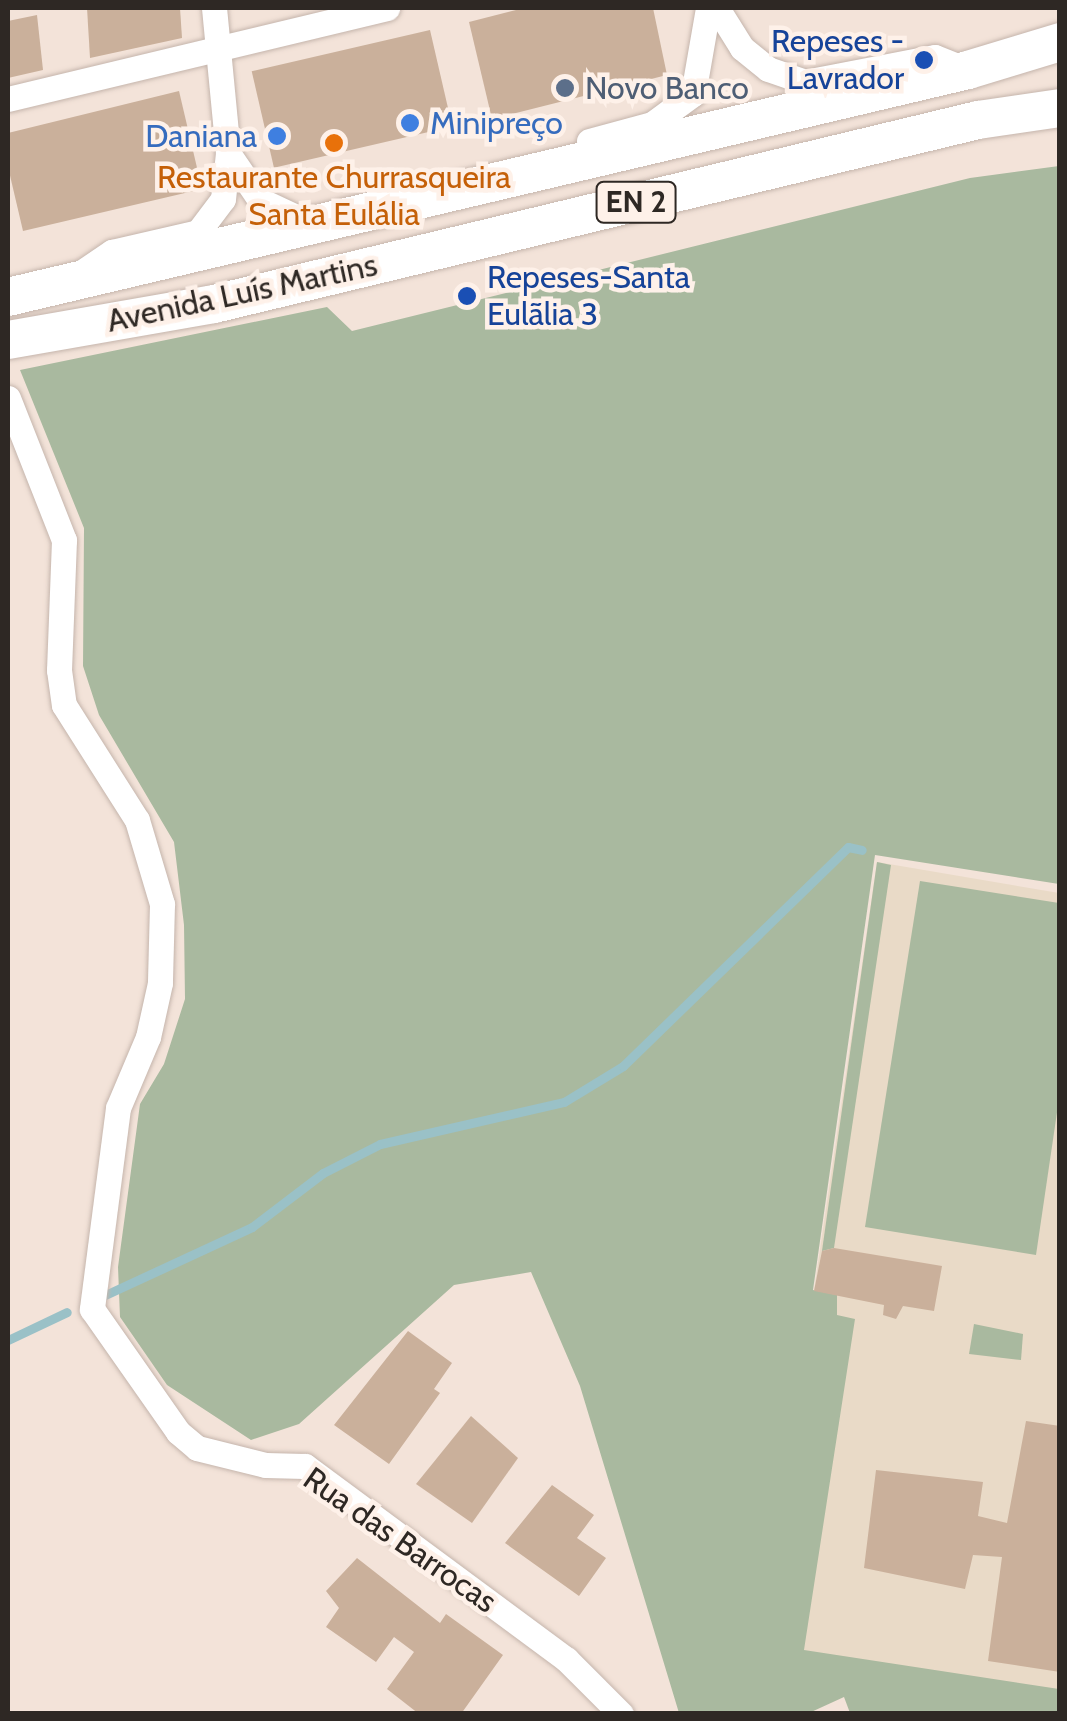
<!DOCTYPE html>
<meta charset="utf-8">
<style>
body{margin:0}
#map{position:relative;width:1067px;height:1721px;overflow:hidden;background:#f3e3d9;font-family:Cabin,sans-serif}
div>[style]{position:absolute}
.education>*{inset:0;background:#e9dac7}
.green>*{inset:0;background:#a9b99f}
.stream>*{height:9px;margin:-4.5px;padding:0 4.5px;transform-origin:4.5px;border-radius:4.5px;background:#9ac1c7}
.building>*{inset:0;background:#cab09b;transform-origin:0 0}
.roads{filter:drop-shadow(0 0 2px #c5b5ac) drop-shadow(0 0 2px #c5b5ac)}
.street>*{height:25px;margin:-12.5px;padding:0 12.5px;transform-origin:12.5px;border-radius:12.5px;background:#fff}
.primary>*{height:38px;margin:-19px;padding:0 19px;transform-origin:19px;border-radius:19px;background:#fff}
.dots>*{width:28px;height:28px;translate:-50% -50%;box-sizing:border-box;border:5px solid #fef1e9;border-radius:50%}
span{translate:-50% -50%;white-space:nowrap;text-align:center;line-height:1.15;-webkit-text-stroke:9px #fef1e9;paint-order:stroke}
.shield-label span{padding:2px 8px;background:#fef1e9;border:2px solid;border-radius:8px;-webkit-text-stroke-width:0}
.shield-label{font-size:30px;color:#2e2824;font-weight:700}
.transit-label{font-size:32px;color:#164399}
.right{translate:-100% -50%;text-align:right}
.left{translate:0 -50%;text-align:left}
.service-label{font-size:32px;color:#4e5e75}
.shop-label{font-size:32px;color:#366cbe}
.food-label{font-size:32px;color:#c56008}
.street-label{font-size:32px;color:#2e2824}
.frame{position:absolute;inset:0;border:10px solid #2e2824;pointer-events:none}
</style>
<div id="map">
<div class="education">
<i style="clip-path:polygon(877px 862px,1059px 893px,1059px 1708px,759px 1665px)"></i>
</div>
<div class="green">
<i style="clip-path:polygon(1059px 166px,1059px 884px,875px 855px,813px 1290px,837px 1295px,837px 1315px,855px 1319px,804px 1650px,1059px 1689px,1059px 1713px,850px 1713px,844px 1697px,809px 1713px,679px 1713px,580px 1386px,531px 1272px,454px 1285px,299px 1424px,251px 1440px,167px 1385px,120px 1317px,118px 1267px,140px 1104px,164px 1064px,185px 999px,184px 925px,174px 842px,99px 715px,83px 666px,84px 528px,20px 370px,327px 307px,352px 331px,970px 178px)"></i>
<i style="clip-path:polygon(877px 862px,891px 865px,834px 1248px,822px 1251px)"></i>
<i style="clip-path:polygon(920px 881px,1059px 903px,1060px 1092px,1036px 1255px,865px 1227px)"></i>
<i style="clip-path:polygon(974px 1324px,1023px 1334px,1021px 1360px,969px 1354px)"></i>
</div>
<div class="stream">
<i style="left:103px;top:1296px;width:164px;rotate:-24.8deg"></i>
<i style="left:252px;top:1227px;width:89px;rotate:-37.3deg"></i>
<i style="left:323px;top:1173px;width:64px;rotate:-27deg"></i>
<i style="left:380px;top:1144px;width:189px;rotate:-12.9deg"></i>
<i style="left:564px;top:1102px;width:69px;rotate:-31.4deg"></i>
<i style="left:623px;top:1066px;width:314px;rotate:-44.2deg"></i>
<i style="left:848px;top:847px;width:14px;rotate:12deg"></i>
<i style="left:8px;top:1340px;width:65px;rotate:-25.4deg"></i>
</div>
<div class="building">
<i style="clip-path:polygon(87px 8px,180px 8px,182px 38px,90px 58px)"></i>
<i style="clip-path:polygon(524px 8px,653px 8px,667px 75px,492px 119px,469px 22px)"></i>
<i style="clip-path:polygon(37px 15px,43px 70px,8px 78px,8px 21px)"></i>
<i style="left:430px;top:30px;width:99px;height:183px;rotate:77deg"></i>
<i style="clip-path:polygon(179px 91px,202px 189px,23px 231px,8px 167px,8px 133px)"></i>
<i style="clip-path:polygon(834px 1248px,942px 1266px,934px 1311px,903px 1306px,896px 1319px,883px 1315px,884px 1305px,814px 1291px,822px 1251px)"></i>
<i style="clip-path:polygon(408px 1331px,452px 1363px,434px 1389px,440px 1393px,389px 1464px,334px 1425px)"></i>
<i style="clip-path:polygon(471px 1416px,518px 1458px,472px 1523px,416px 1484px)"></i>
<i style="clip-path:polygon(1026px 1421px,1060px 1426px,1060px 1672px,988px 1661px,1002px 1557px,973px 1555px,965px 1589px,864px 1568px,876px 1470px,983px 1482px,978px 1516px,1007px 1523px)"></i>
<i style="clip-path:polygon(552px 1485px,594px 1515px,577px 1538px,606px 1558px,579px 1596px,505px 1543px)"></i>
<i style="clip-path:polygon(357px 1558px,440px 1623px,446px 1614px,503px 1655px,461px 1714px,419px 1714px,387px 1689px,414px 1652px,394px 1637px,376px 1662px,326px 1627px,339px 1608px,326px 1591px)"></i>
</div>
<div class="roads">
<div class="street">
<i style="left:717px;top:8px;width:47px;rotate:58deg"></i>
<i style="left:742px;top:48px;width:33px;rotate:39deg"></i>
<i style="left:768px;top:69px;width:39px;rotate:19deg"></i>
<i style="left:805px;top:82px;width:132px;rotate:-10.9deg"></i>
<i style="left:935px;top:57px;width:35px;rotate:22deg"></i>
<i style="left:8px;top:99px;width:390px;rotate:-13.5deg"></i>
<i style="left:589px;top:141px;width:65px;rotate:-15.1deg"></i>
<i style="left:652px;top:124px;width:51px;rotate:-36.2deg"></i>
<i style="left:693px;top:94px;width:87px;rotate:-80.1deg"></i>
<i style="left:228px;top:153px;width:57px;rotate:55.8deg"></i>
<i style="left:260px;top:200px;width:56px;rotate:25.2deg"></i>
<i style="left:82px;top:272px;width:36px;rotate:-34deg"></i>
<i style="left:112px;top:252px;width:88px;rotate:-13.1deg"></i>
<i style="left:198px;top:232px;width:41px;rotate:-52.9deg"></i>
<i style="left:223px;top:199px;width:46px;rotate:-83.8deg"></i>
<i style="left:228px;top:153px;width:146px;rotate:-95.5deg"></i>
<i style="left:8px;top:398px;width:153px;rotate:68.5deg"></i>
<i style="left:64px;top:540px;width:130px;rotate:92.2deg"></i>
<i style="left:59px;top:670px;width:35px;rotate:82deg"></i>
<i style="left:64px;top:705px;width:136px;rotate:57.6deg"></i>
<i style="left:137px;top:820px;width:88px;rotate:73.4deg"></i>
<i style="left:162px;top:904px;width:79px;rotate:91.5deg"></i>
<i style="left:160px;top:983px;width:55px;rotate:102.5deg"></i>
<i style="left:148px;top:1037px;width:77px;rotate:112.9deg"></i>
<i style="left:118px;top:1108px;width:203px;rotate:97.4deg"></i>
<i style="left:92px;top:1309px;width:150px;rotate:55deg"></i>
<i style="left:178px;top:1432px;width:25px;rotate:40deg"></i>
<i style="left:197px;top:1448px;width:70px;rotate:14deg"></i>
<i style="left:265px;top:1465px;width:40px;rotate:1.4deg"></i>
<i style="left:305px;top:1466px;width:325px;rotate:36.5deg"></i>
<i style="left:566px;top:1659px;width:78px;rotate:45deg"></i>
</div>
<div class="primary">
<i style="left:8px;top:297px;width:986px;rotate:-13.3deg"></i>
<i style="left:968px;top:70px;width:96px;rotate:-16.9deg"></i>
<i style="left:8px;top:340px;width:209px;rotate:-9.9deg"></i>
<i style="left:214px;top:304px;width:786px;rotate:-13.54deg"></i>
<i style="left:978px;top:120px;width:83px;rotate:-8.3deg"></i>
</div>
</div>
<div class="dots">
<i style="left:924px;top:60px;background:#1a4fb4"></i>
<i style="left:565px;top:88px;background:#5c6f8a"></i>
<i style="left:410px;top:123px;background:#3f7fe0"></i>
<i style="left:277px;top:136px;background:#3f7fe0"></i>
<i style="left:334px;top:143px;background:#e8710a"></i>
<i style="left:467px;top:296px;background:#1a4fb4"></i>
</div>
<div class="shield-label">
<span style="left:636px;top:202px">EN 2</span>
</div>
<div class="transit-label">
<span class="right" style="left:904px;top:60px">Repeses -<br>Lavrador</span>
<span class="left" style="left:487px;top:296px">Repeses-Santa<br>Eulãlia 3</span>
</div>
<div class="service-label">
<span class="left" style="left:585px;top:88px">Novo Banco</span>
</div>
<div class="shop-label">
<span class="left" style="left:430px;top:123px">Minipreço</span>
<span class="right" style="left:257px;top:136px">Daniana</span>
</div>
<div class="food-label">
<span style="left:334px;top:196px">Restaurante Churrasqueira<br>Santa Eulália</span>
</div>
<div class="street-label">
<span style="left:242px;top:293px;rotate:-12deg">Avenida Luís Martins</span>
<span style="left:400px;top:1540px;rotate:35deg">Rua das Barrocas</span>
</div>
<div class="frame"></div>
</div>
